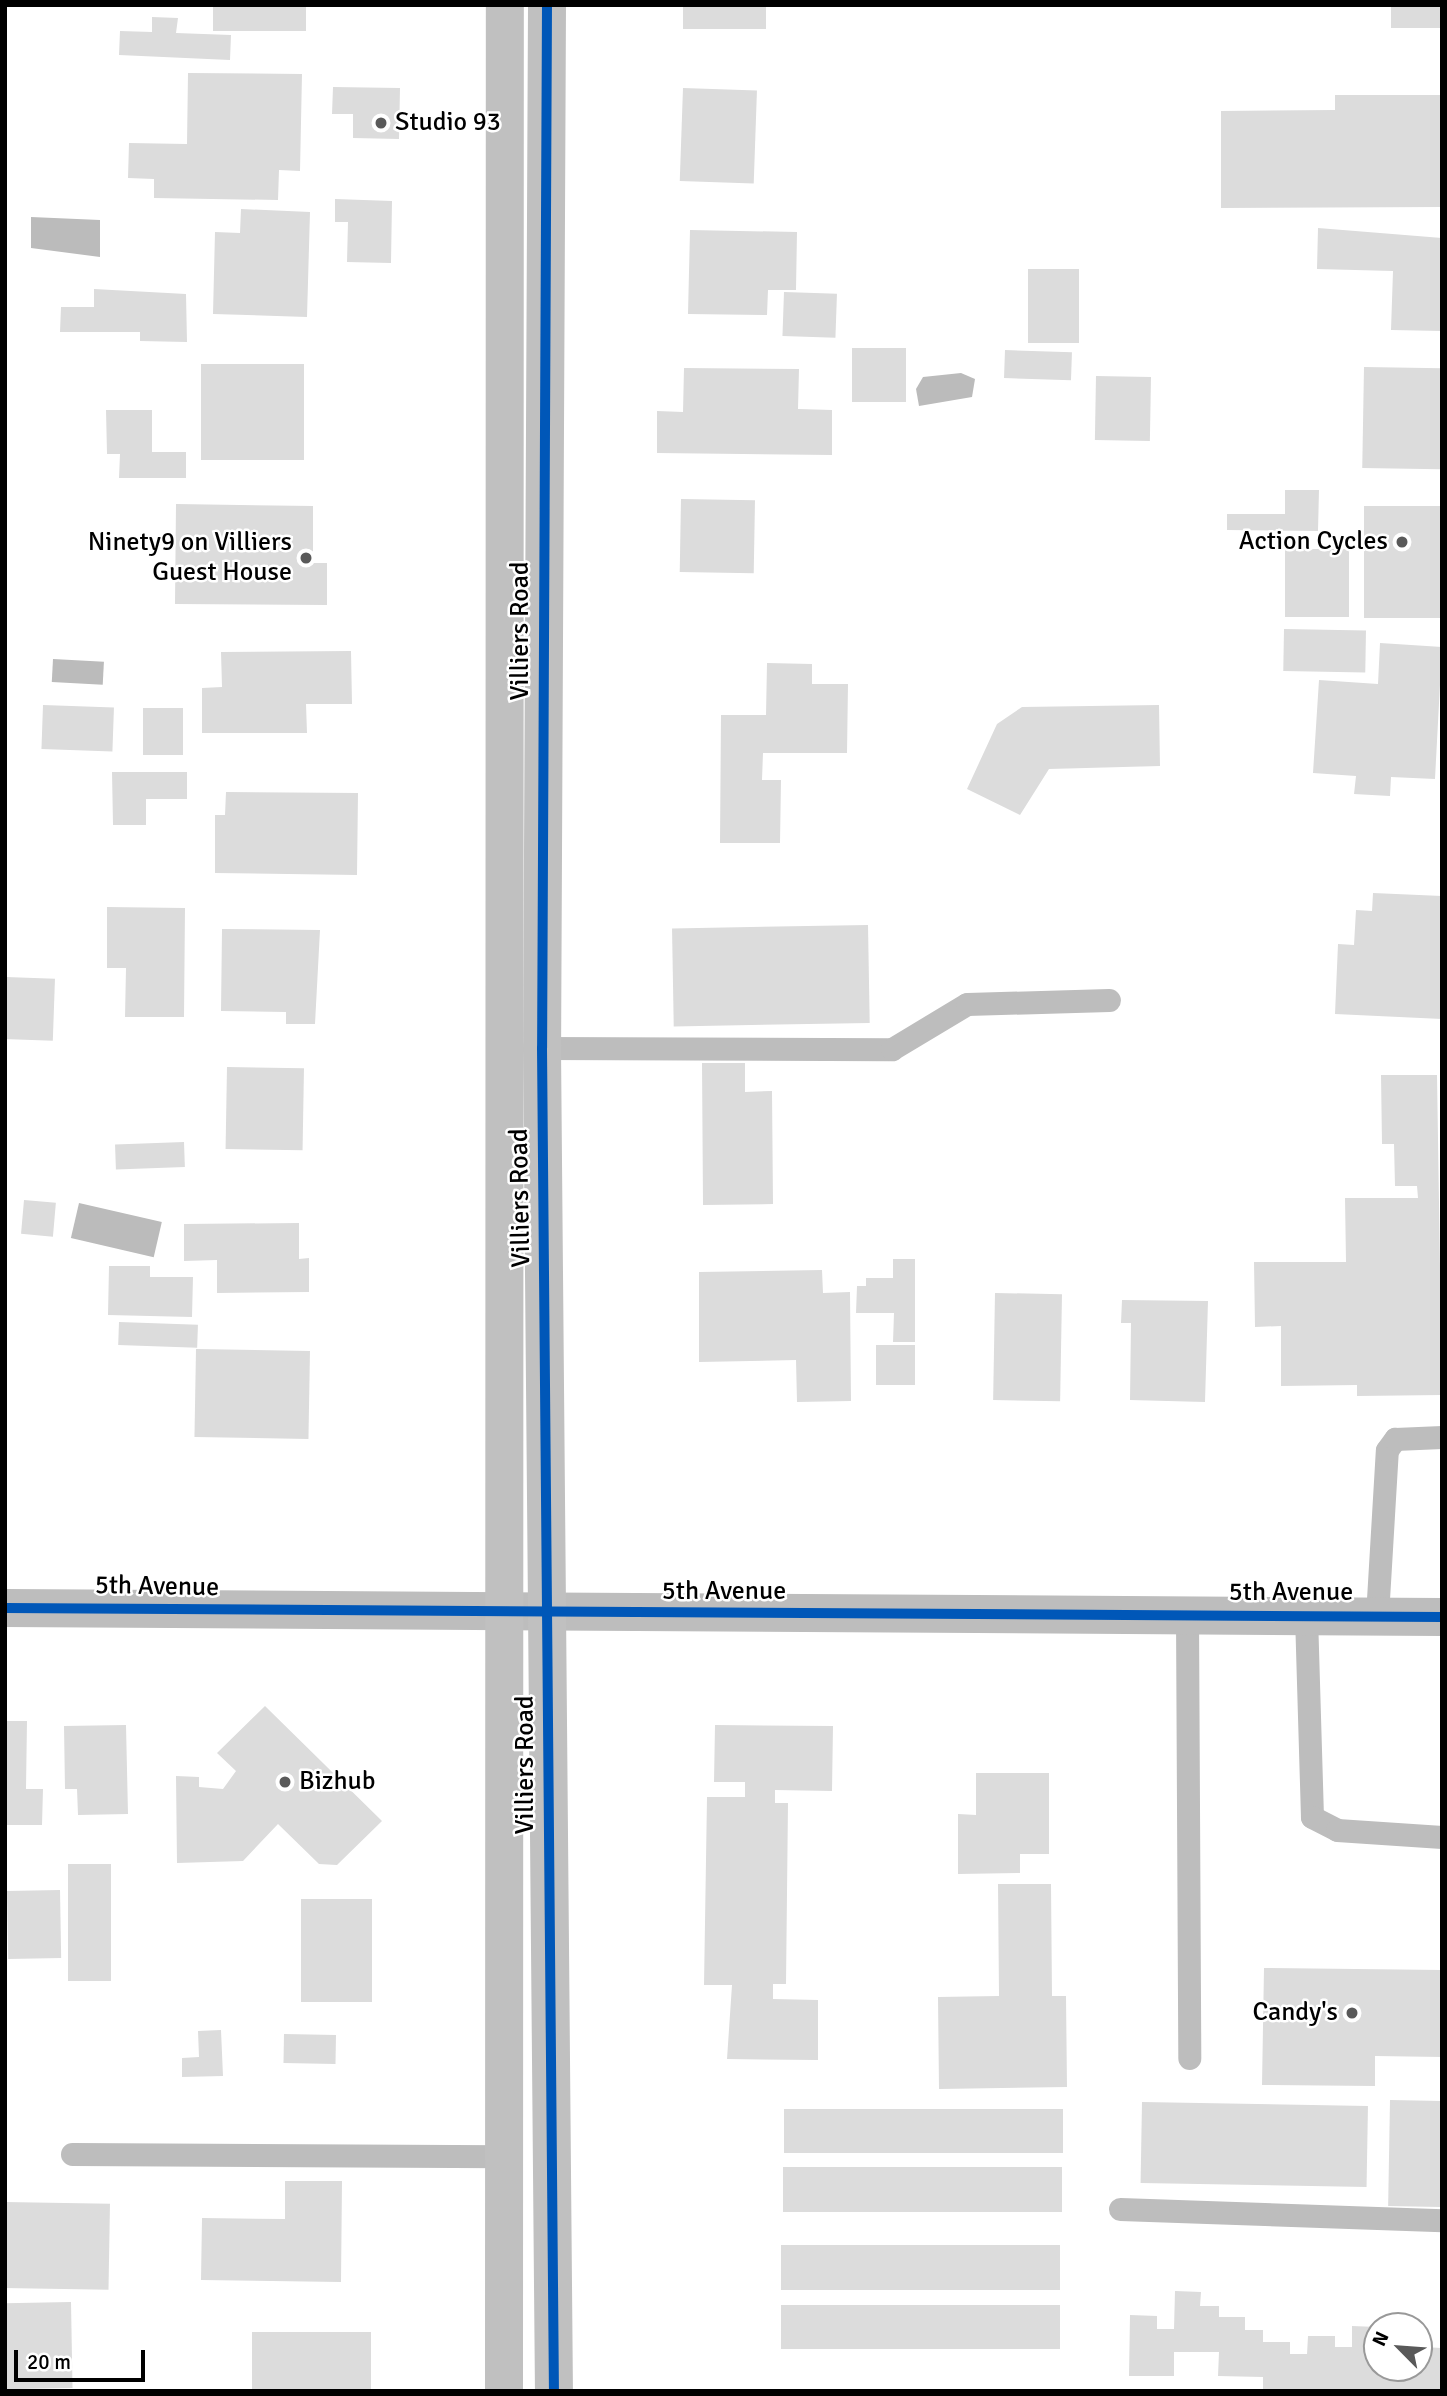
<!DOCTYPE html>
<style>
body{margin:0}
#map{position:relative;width:1447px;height:2396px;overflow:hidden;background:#fff;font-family:Signika,sans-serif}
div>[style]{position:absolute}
.water>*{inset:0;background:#bbb;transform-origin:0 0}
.building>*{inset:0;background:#dcdcdc;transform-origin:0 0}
.lane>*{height:23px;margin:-11.5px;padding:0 11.5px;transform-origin:11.5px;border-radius:11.5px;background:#bdbdbd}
.street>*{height:38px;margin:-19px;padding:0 19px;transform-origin:19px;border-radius:19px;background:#bdbdbd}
.secondary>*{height:38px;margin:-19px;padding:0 19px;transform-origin:19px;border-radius:19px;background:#c0c0c0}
.cycleway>*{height:10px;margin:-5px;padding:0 5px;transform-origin:5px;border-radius:5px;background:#0057b8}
.dots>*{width:19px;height:19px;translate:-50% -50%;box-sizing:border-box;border:4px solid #fff;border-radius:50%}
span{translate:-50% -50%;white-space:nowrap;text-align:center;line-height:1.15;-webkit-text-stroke:5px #fff;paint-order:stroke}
.poi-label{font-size:26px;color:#000}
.left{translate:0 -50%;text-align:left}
.right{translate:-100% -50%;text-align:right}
.street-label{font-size:26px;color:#000}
.frame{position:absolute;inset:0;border:7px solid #000;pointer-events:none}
.north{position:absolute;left:1363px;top:2312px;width:70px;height:70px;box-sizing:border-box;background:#fff;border:2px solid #999;border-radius:50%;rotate:295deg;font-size:19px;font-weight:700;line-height:28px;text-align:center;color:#000}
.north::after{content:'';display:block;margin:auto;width:24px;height:32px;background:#595959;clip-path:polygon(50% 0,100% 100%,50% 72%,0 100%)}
.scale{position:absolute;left:14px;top:2350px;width:131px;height:32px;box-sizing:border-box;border:4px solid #000;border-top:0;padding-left:9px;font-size:21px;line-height:24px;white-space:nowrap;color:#000;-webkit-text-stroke:5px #fff;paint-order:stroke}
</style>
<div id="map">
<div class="water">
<i style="clip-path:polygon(31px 217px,100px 220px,100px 257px,31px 248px)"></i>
<i style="clip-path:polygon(961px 373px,975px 379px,972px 397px,919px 406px,916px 389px,923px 377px)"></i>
<i style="left:53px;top:659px;width:51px;height:23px;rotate:3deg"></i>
<i style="left:79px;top:1203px;width:85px;height:36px;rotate:13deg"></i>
</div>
<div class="building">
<i style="left:213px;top:5px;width:93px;height:26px"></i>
<i style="left:683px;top:5px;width:83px;height:24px"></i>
<i style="left:1391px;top:5px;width:51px;height:23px"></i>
<i style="clip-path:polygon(152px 17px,178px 18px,176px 33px,231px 35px,230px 60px,119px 55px,120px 31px,152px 32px)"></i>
<i style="clip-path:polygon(188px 73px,302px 74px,300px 171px,279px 170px,278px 200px,154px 198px,154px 179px,128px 178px,129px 143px,187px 144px)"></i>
<i style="clip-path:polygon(333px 87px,400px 88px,399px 139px,353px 138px,353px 114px,332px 114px)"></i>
<i style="left:683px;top:88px;width:74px;height:93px;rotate:2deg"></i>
<i style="clip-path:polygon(1335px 95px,1442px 95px,1442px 207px,1221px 208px,1221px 111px,1335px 110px)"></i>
<i style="clip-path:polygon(335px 199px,392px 201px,391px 263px,347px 262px,348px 222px,335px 222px)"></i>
<i style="clip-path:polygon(241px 209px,310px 212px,307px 317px,213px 314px,215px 232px,240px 233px)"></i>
<i style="clip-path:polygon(1318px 228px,1442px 238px,1442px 331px,1391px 330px,1393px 271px,1317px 269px)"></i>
<i style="clip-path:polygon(690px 230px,797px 232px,796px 290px,768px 290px,767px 315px,688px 314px)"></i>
<i style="left:1079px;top:269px;width:74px;height:51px;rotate:90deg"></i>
<i style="clip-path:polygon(94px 289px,186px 294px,187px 342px,140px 341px,140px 332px,60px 332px,61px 307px,94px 307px)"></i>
<i style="left:784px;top:292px;width:53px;height:44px;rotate:2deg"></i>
<i style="left:852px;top:348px;width:54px;height:54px"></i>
<i style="left:1005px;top:350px;width:67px;height:28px;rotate:2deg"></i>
<i style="left:304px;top:364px;width:96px;height:103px;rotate:90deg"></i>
<i style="left:1364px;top:367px;width:78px;height:101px;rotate:1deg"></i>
<i style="clip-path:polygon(684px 368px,799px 369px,798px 409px,832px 410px,832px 455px,657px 453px,657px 411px,683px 412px)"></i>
<i style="left:1096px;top:376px;width:55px;height:64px;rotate:1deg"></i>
<i style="clip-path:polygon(106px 410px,152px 410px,152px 452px,186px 452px,186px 478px,119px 478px,120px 454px,107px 454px)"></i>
<i style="clip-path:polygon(1285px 490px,1319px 490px,1318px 531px,1227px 530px,1227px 514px,1285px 514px)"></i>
<i style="left:681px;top:499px;width:74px;height:73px;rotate:1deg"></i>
<i style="clip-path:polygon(176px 504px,313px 506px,313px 563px,327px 563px,327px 605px,175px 604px)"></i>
<i style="left:1364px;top:506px;width:76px;height:112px"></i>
<i style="left:1285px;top:549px;width:64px;height:68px"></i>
<i style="left:1284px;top:629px;width:82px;height:42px;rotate:1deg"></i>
<i style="clip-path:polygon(1380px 643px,1442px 647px,1435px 779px,1391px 777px,1390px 796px,1354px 794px,1356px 776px,1313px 773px,1319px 680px,1378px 684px)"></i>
<i style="clip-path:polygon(351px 651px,352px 704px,306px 704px,307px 733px,202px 733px,202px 688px,222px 687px,221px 652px)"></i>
<i style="clip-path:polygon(767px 663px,812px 664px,812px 684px,848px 684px,847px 753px,763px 753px,762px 780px,781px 780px,780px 843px,720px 843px,721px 715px,766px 715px)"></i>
<i style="left:43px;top:705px;width:71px;height:44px;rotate:2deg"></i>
<i style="clip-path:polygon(1159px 705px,1160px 766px,1049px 769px,1020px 815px,967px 789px,997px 724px,1022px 707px)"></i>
<i style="left:143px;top:708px;width:40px;height:47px"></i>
<i style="clip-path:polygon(112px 772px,187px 772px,187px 799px,146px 799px,146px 825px,113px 825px)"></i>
<i style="clip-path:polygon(226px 792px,358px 793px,357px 875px,215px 873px,215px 815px,225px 815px)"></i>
<i style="clip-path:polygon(1373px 893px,1442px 896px,1442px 1019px,1335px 1014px,1338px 944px,1354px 945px,1356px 910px,1372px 911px)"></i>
<i style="clip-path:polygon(107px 907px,185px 908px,184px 1017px,125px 1017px,126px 968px,107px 968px)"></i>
<i style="left:868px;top:925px;width:98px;height:196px;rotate:89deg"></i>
<i style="clip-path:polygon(222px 929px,320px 930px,315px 1024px,286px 1024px,286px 1012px,221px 1011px)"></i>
<i style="left:6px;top:977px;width:49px;height:62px;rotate:2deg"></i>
<i style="clip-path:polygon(702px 1063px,745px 1063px,745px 1092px,772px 1091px,773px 1204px,703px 1205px)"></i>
<i style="left:227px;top:1067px;width:77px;height:82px;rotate:1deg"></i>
<i style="clip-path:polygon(1381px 1075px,1437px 1075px,1442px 1395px,1357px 1396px,1357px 1385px,1281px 1386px,1281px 1326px,1255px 1327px,1254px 1262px,1346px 1262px,1345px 1198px,1418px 1198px,1417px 1186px,1395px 1186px,1394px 1144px,1382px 1144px)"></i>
<i style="left:184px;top:1142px;width:25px;height:69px;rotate:88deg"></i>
<i style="left:24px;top:1200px;width:32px;height:34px;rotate:5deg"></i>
<i style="clip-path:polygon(299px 1223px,299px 1259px,309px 1258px,309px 1292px,217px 1293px,217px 1260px,184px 1261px,184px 1224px)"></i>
<i style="clip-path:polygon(893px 1259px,915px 1259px,915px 1342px,893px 1342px,894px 1313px,856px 1313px,857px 1286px,866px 1286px,866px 1278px,893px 1278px)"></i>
<i style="clip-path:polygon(109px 1266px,150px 1266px,150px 1277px,193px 1277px,192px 1317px,108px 1315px)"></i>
<i style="clip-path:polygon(822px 1270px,823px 1293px,850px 1292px,851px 1401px,797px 1402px,796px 1360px,699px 1362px,699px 1272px)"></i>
<i style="left:995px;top:1293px;width:67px;height:107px;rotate:1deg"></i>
<i style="clip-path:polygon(1122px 1300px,1208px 1301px,1205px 1402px,1130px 1400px,1131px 1323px,1121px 1323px)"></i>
<i style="left:119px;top:1322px;width:79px;height:23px;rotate:2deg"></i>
<i style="left:876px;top:1345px;width:39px;height:40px"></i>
<i style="left:196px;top:1349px;width:114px;height:88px;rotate:1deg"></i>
<i style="clip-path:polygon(265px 1706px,382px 1821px,337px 1865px,319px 1864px,278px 1824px,243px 1861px,177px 1863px,176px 1776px,199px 1777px,199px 1787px,223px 1789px,236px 1771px,217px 1753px)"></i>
<i style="clip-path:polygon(5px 1721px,27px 1721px,26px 1789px,43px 1789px,42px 1825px,5px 1825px)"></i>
<i style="clip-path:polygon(126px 1725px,128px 1814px,78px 1815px,77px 1789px,65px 1789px,64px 1726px)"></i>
<i style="clip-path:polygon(715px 1725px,833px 1726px,832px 1791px,775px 1790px,775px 1803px,788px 1803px,786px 1984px,773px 1984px,773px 1999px,818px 2000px,818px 2060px,727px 2059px,732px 1985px,704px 1985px,707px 1797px,745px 1797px,745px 1782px,714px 1782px)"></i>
<i style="clip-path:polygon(976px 1773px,1049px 1773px,1049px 1854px,1020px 1854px,1020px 1873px,958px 1874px,958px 1814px,976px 1815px)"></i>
<i style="left:68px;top:1864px;width:43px;height:117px"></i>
<i style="clip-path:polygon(998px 1884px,1051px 1884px,1052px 1996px,1066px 1996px,1067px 2087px,939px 2089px,938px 1997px,999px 1996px)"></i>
<i style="left:60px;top:1890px;width:68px;height:53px;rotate:89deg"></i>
<i style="left:372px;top:1899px;width:103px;height:71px;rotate:90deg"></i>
<i style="clip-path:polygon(1264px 1968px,1442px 1970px,1442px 2057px,1375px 2056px,1375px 2086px,1262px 2085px)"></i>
<i style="clip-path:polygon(221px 2030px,223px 2076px,182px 2077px,182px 2058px,199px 2057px,198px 2031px)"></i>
<i style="left:284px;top:2034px;width:52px;height:29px;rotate:1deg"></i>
<i style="left:1390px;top:2100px;width:52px;height:106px;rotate:1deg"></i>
<i style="left:1142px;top:2102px;width:226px;height:81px;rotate:1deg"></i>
<i style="left:784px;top:2109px;width:279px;height:44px"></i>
<i style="left:783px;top:2167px;width:279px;height:45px"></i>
<i style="clip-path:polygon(285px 2181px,342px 2181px,341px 2282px,201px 2280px,202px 2218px,285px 2219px)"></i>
<i style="left:5px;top:2202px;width:105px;height:86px;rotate:1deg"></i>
<i style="left:781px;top:2245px;width:279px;height:45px"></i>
<i style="clip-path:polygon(1175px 2291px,1201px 2292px,1200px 2306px,1219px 2306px,1219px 2317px,1245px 2317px,1245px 2330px,1263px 2330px,1263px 2342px,1290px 2342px,1290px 2354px,1307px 2354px,1308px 2336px,1335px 2336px,1335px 2347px,1352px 2347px,1352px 2326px,1377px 2327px,1377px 2368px,1419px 2368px,1423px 2338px,1423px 2347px,1442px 2348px,1442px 2391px,1263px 2391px,1263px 2377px,1218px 2376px,1219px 2352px,1174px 2352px,1174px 2376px,1129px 2376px,1130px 2315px,1157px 2316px,1157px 2329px,1174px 2329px)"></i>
<i style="left:71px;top:2302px;width:86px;height:66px;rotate:89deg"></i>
<i style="left:781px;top:2305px;width:279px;height:44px"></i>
<i style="left:371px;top:2332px;width:59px;height:119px;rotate:90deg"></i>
</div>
<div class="lane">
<i style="left:542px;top:1048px;width:350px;rotate:0.2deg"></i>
<i style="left:892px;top:1049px;width:87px;rotate:-31deg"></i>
<i style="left:967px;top:1004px;width:142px;rotate:-1.6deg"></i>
<i style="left:1187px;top:1615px;width:443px;rotate:89.7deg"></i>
<i style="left:1306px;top:1615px;width:202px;rotate:88.3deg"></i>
<i style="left:1312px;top:1817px;width:28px;rotate:27deg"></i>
<i style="left:1337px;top:1830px;width:105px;rotate:3.8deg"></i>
<i style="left:1377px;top:1616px;width:166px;rotate:-86.6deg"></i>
<i style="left:1387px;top:1450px;width:14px;rotate:-54deg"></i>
<i style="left:1395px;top:1439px;width:47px;rotate:-2.4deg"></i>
<i style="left:72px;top:2154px;width:431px;rotate:0.3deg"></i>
<i style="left:1120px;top:2209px;width:322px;rotate:2deg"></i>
</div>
<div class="street">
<i style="left:5px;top:1608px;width:1437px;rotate:0.36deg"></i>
</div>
<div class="secondary">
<i style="left:547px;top:5px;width:1043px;rotate:90.27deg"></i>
<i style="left:542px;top:1048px;width:1343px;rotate:89.49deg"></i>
<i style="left:504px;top:2391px;width:2386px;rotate:-89.98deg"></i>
</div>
<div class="cycleway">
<i style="left:547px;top:5px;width:1043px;rotate:90.27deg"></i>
<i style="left:542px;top:1048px;width:1343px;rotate:89.49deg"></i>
<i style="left:5px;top:1608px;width:1437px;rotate:0.36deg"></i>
</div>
<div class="dots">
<i style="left:381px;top:123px;background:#595959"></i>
<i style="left:1402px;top:542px;background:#595959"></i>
<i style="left:306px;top:558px;background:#595959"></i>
<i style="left:285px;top:1782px;background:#595959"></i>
<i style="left:1352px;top:2013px;background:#595959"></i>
</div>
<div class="poi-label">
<span class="left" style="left:395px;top:123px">Studio 93</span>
<span class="right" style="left:1388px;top:542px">Action Cycles</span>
<span class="right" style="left:292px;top:558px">Ninety9 on Villiers<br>Guest House</span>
<span class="left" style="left:299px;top:1782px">Bizhub</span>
<span class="right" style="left:1338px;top:2013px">Candy's</span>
</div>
<div class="street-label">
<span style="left:521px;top:631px;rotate:-90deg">Villiers Road</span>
<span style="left:521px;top:1198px;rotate:-91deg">Villiers Road</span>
<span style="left:157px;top:1587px;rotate:1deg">5th Avenue</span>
<span style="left:724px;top:1592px">5th Avenue</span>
<span style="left:1291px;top:1593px">5th Avenue</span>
<span style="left:526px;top:1765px;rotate:-90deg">Villiers Road</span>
</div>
<div class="frame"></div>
<div class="north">N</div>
<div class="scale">20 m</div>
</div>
